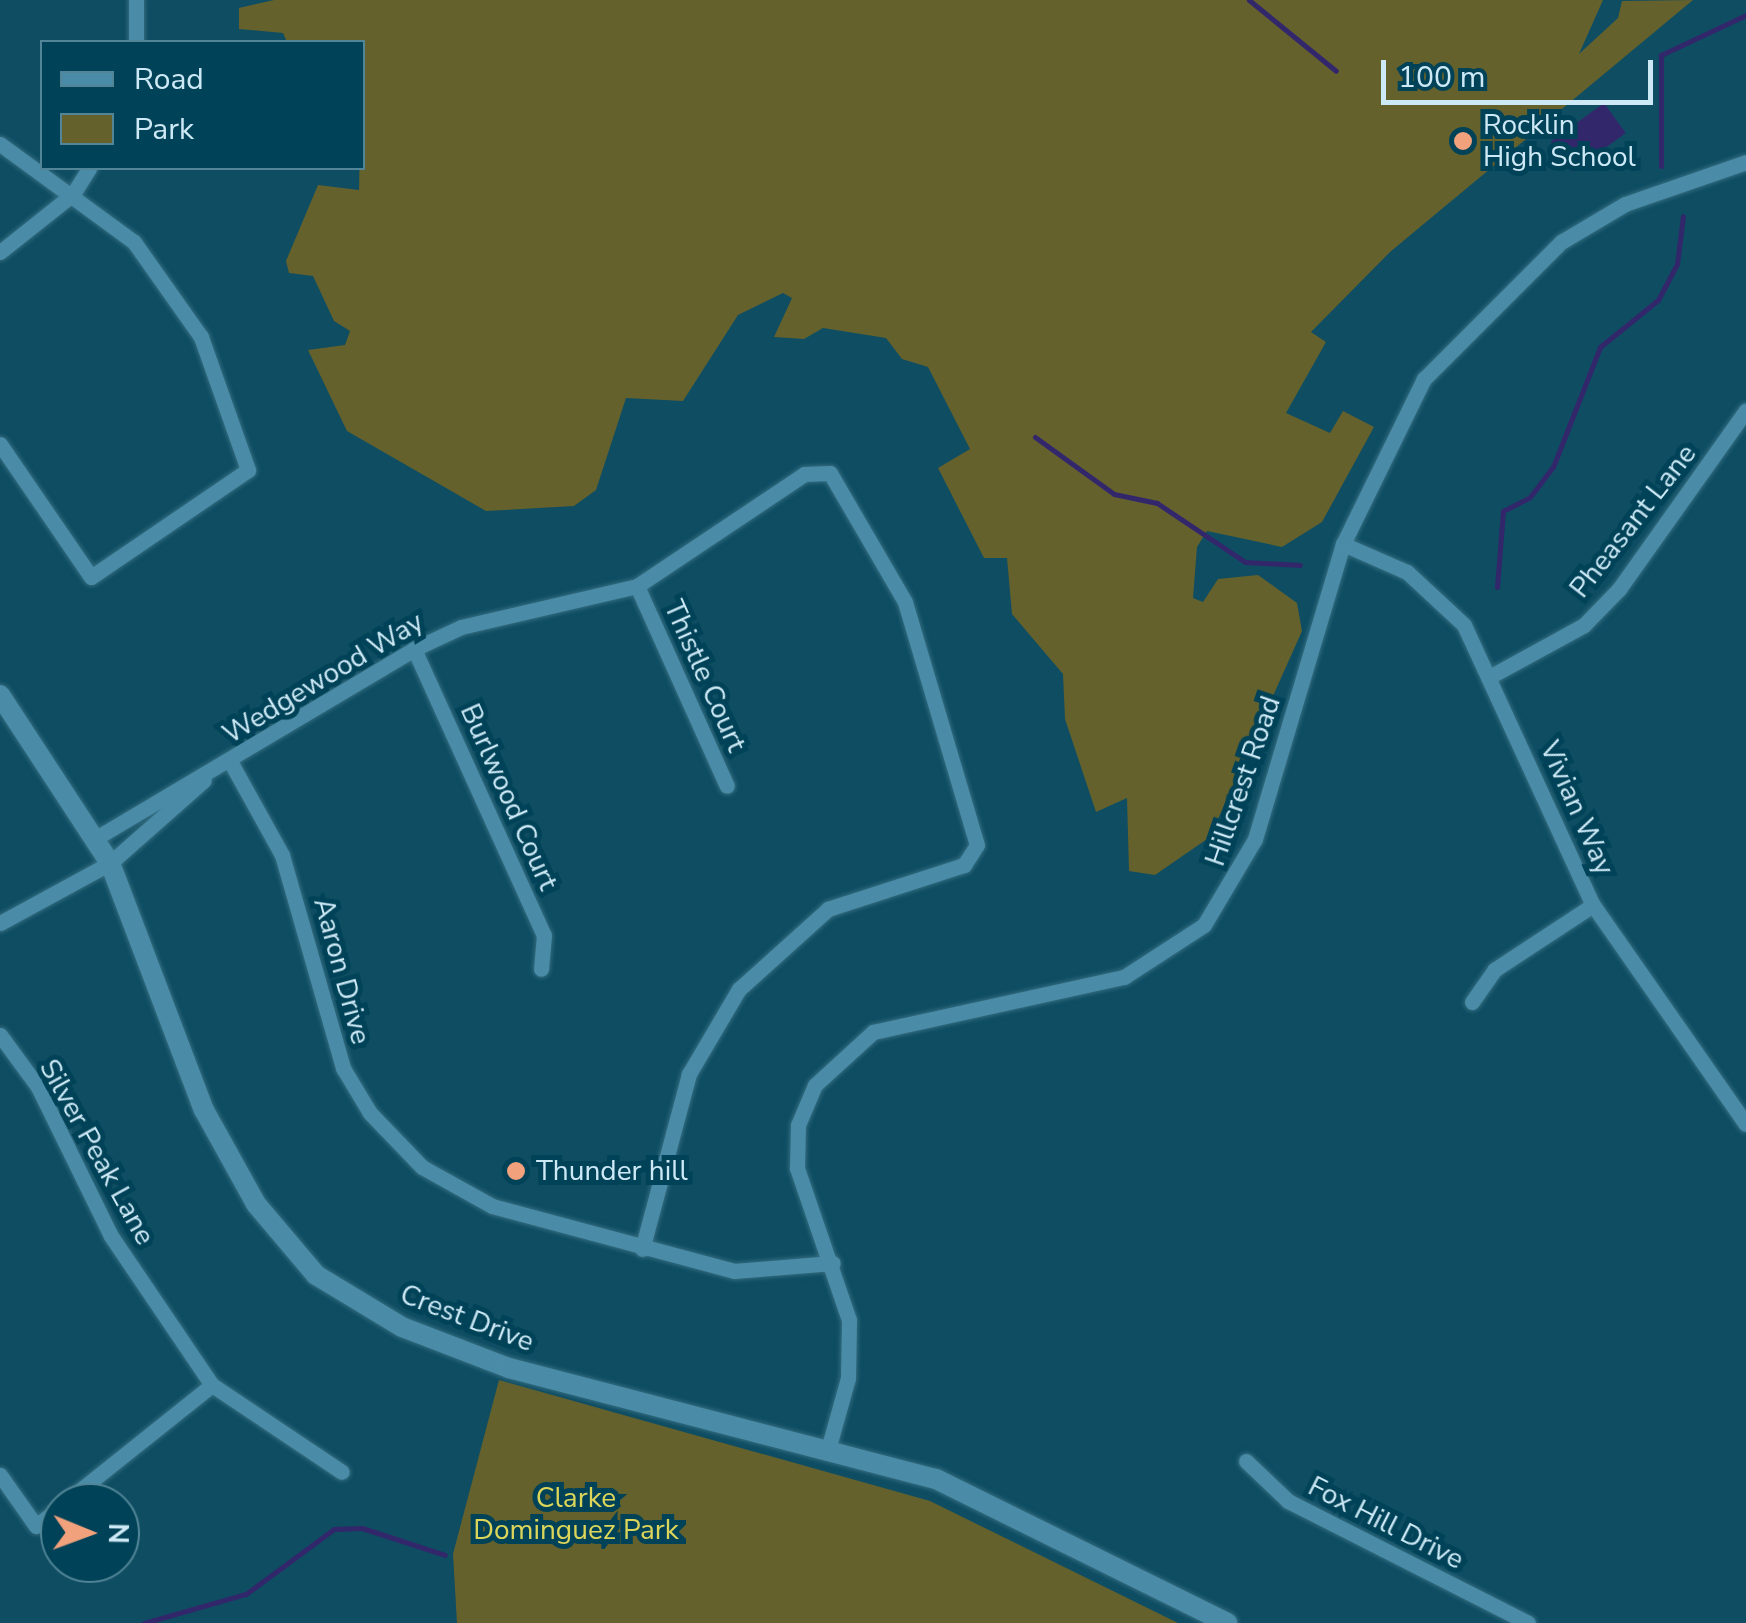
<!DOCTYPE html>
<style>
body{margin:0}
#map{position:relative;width:1746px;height:1623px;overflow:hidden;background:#0e4d62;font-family:"Nunito Sans",sans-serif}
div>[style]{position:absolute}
.green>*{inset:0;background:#64612d}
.water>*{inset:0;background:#33276c;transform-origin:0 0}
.stream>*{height:5px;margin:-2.5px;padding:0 2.5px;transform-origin:2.5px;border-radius:2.5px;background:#33276c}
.roads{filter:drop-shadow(0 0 2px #346c80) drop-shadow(0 0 2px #346c80)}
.minor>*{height:15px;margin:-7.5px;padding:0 7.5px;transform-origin:7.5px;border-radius:7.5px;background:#4a8ca7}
.tertiary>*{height:20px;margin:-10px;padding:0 10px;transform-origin:10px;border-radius:10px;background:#4a8ca7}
.dots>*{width:28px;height:28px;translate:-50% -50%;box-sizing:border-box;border:5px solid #004257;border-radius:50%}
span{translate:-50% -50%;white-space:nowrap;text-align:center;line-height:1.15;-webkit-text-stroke:10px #004257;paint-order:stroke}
.poi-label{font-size:28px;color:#cde9f6}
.left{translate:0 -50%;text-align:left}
.street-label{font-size:28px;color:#cde9f6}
.park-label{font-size:28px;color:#dcd55a}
.legend{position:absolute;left:40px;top:40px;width:325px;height:130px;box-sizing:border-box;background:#004257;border:2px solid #528597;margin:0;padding:12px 18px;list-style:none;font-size:30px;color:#cde9f6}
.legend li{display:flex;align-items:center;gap:20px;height:50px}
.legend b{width:50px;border:2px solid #528597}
.north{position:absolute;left:40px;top:1483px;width:100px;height:100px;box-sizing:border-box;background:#004257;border:2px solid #528597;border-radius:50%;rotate:91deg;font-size:28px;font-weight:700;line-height:40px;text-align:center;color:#cde9f6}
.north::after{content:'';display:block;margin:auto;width:35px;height:45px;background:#f1a17c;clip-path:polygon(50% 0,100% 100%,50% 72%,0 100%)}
.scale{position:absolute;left:1381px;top:60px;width:272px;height:45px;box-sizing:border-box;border:5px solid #cde9f6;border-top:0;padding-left:12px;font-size:30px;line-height:35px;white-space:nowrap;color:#cde9f6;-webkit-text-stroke:8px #004257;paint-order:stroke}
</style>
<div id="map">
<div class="green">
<i style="clip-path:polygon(274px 0,1603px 0,1579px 54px,1618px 18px,1622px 1px,1693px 0,1390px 252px,1311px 332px,1326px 342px,1286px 413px,1330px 433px,1343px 411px,1374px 427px,1322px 522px,1282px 547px,1207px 531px,1197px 547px,1193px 598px,1203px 602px,1218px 579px,1258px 575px,1297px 603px,1302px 631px,1210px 837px,1155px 875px,1129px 871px,1127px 798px,1096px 812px,1065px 719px,1063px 674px,1012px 614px,1007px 558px,984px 558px,938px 468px,970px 449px,928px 367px,902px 359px,886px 338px,823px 328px,804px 339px,774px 337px,792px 298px,783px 293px,738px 315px,683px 401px,626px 398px,596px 490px,574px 506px,486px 511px,347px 431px,308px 350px,345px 345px,350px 331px,334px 321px,313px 276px,289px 273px,286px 261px,318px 185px,359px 190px,362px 42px,287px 42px,283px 33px,239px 29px,239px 8px)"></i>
<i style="clip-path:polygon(499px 1380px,930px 1501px,1178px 1623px,457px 1623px,453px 1554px)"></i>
</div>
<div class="water">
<i style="left:1604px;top:103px;width:37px;height:66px;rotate:54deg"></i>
</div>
<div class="stream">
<i style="left:1249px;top:0;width:112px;rotate:39.2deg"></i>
<i style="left:1661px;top:166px;width:111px;rotate:-90deg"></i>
<i style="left:1661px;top:55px;width:94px;rotate:-25.2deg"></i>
<i style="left:1035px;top:437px;width:97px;rotate:35.8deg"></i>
<i style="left:1114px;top:494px;width:44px;rotate:11.8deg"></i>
<i style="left:1157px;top:503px;width:106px;rotate:33.8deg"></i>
<i style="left:1245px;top:562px;width:55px;rotate:3.1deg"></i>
<i style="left:1497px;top:587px;width:76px;rotate:-85.5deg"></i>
<i style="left:1503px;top:511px;width:30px;rotate:-27deg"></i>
<i style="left:1530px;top:497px;width:38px;rotate:-53deg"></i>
<i style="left:1553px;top:467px;width:129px;rotate:-68.6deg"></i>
<i style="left:1600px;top:347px;width:75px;rotate:-39deg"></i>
<i style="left:1658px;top:300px;width:41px;rotate:-62.2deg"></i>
<i style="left:1677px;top:264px;width:48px;rotate:-82.9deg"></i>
<i style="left:144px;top:1623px;width:106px;rotate:-15.9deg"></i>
<i style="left:246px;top:1594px;width:109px;rotate:-36.5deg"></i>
<i style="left:334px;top:1529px;width:28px;rotate:-2deg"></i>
<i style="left:362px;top:1528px;width:87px;rotate:18deg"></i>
</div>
<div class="roads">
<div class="minor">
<i style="left:136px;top:42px;width:42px;rotate:-90deg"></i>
<i style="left:0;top:144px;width:166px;rotate:36.2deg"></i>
<i style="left:134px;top:242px;width:116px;rotate:54.8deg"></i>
<i style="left:201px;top:337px;width:141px;rotate:70.5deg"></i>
<i style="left:248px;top:470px;width:190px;rotate:145.7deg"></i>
<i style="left:91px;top:577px;width:161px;rotate:-124.4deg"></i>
<i style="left:0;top:252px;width:93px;rotate:-38.5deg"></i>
<i style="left:73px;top:194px;width:31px;rotate:-58deg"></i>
<i style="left:1343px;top:544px;width:70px;rotate:23.6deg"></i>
<i style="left:1407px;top:572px;width:78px;rotate:42.9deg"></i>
<i style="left:1464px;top:625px;width:308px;rotate:65.3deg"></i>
<i style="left:1593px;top:905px;width:267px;rotate:55.1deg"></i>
<i style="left:637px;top:586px;width:219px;rotate:65.8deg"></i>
<i style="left:414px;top:649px;width:314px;rotate:65.6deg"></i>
<i style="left:544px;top:935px;width:34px;rotate:95deg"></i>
<i style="left:1491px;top:676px;width:106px;rotate:-28.7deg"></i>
<i style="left:1584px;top:625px;width:50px;rotate:-45.8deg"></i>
<i style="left:1619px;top:589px;width:219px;rotate:-54.6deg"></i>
<i style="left:231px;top:763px;width:105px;rotate:61deg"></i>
<i style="left:282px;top:855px;width:222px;rotate:74deg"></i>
<i style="left:343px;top:1068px;width:52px;rotate:59deg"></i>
<i style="left:370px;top:1113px;width:75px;rotate:46.1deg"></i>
<i style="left:422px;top:1167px;width:80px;rotate:29.1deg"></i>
<i style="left:492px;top:1206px;width:251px;rotate:15deg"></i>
<i style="left:734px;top:1271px;width:99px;rotate:-4.6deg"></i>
<i style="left:96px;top:838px;width:370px;rotate:-30.7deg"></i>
<i style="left:414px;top:649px;width:52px;rotate:-25.1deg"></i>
<i style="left:461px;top:627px;width:181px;rotate:-13.1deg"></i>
<i style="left:637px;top:586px;width:201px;rotate:-33.8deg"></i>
<i style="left:804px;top:474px;width:26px;rotate:-2deg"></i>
<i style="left:830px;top:473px;width:149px;rotate:59.8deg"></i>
<i style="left:905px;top:602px;width:253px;rotate:73.5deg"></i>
<i style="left:977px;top:845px;width:24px;rotate:123deg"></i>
<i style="left:964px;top:865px;width:143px;rotate:162.1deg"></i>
<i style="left:828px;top:909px;width:120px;rotate:138deg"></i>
<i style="left:739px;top:989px;width:99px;rotate:120.5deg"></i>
<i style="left:689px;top:1074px;width:181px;rotate:105deg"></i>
<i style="left:0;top:923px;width:125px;rotate:-28.6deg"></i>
<i style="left:110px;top:863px;width:125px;rotate:-41.4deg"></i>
<i style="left:1472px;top:1002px;width:39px;rotate:-55deg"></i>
<i style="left:1494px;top:970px;width:118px;rotate:-33.3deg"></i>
<i style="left:0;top:1035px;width:64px;rotate:53.8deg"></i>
<i style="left:38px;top:1087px;width:166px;rotate:63.9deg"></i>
<i style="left:111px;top:1236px;width:180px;rotate:55.9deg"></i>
<i style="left:212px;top:1385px;width:156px;rotate:33.8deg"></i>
<i style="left:829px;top:1446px;width:71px;rotate:-74.4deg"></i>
<i style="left:848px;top:1378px;width:58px;rotate:-89deg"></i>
<i style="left:849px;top:1320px;width:161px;rotate:-108.9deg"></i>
<i style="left:797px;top:1168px;width:43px;rotate:-88.7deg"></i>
<i style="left:798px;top:1125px;width:43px;rotate:-67deg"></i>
<i style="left:815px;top:1085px;width:79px;rotate:-42.4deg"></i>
<i style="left:873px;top:1032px;width:257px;rotate:-12.4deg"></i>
<i style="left:1124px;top:977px;width:95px;rotate:-33deg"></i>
<i style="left:1204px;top:925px;width:100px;rotate:-59.3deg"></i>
<i style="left:1255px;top:839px;width:308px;rotate:-73.4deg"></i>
<i style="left:1343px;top:544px;width:184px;rotate:-63.9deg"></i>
<i style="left:1424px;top:379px;width:194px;rotate:-45deg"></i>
<i style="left:1561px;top:242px;width:74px;rotate:-30.7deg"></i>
<i style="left:1625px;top:204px;width:128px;rotate:-19.1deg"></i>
<i style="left:1246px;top:1461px;width:58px;rotate:43.6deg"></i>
<i style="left:1288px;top:1501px;width:269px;rotate:26.9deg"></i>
<i style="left:0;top:1475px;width:62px;rotate:54.8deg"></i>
<i style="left:36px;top:1526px;width:31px;rotate:-38deg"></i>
<i style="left:64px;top:1503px;width:189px;rotate:-38.6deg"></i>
</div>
<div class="tertiary">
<i style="left:0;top:695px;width:201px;rotate:56.8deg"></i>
<i style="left:110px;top:863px;width:264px;rotate:69.2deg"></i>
<i style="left:204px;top:1110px;width:107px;rotate:61deg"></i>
<i style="left:256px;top:1204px;width:93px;rotate:49.8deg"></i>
<i style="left:316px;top:1275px;width:100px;rotate:31.2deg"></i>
<i style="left:402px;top:1327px;width:115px;rotate:21deg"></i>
<i style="left:509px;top:1368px;width:441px;rotate:14.6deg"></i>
<i style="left:936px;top:1479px;width:325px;rotate:26.3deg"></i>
</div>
</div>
<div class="dots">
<i style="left:1463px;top:141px;background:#f1a17c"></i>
<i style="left:516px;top:1171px;background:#f1a17c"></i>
</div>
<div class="poi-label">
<span class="left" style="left:1483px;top:141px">Rocklin<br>High School</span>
<span class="left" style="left:536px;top:1171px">Thunder hill</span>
</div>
<div class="street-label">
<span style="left:1633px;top:521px;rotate:-52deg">Pheasant Lane</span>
<span style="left:705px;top:676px;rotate:66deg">Thistle Court</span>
<span style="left:323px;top:678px;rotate:-31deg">Wedgewood Way</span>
<span style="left:1243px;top:781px;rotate:-71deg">Hillcrest Road</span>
<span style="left:509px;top:797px;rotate:66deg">Burlwood Court</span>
<span style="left:1577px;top:808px;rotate:66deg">Vivian Way</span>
<span style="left:342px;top:971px;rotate:75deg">Aaron Drive</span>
<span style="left:97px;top:1152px;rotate:61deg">Silver Peak Lane</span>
<span style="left:467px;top:1318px;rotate:21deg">Crest Drive</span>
<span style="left:1386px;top:1523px;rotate:27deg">Fox Hill Drive</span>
</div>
<div class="park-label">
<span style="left:576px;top:1514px">Clarke<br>Dominguez Park</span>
</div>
<ul class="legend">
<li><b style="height:12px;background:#4a8ca7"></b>Road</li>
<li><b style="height:28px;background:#64612d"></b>Park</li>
</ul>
<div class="north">N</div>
<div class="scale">100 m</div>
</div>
